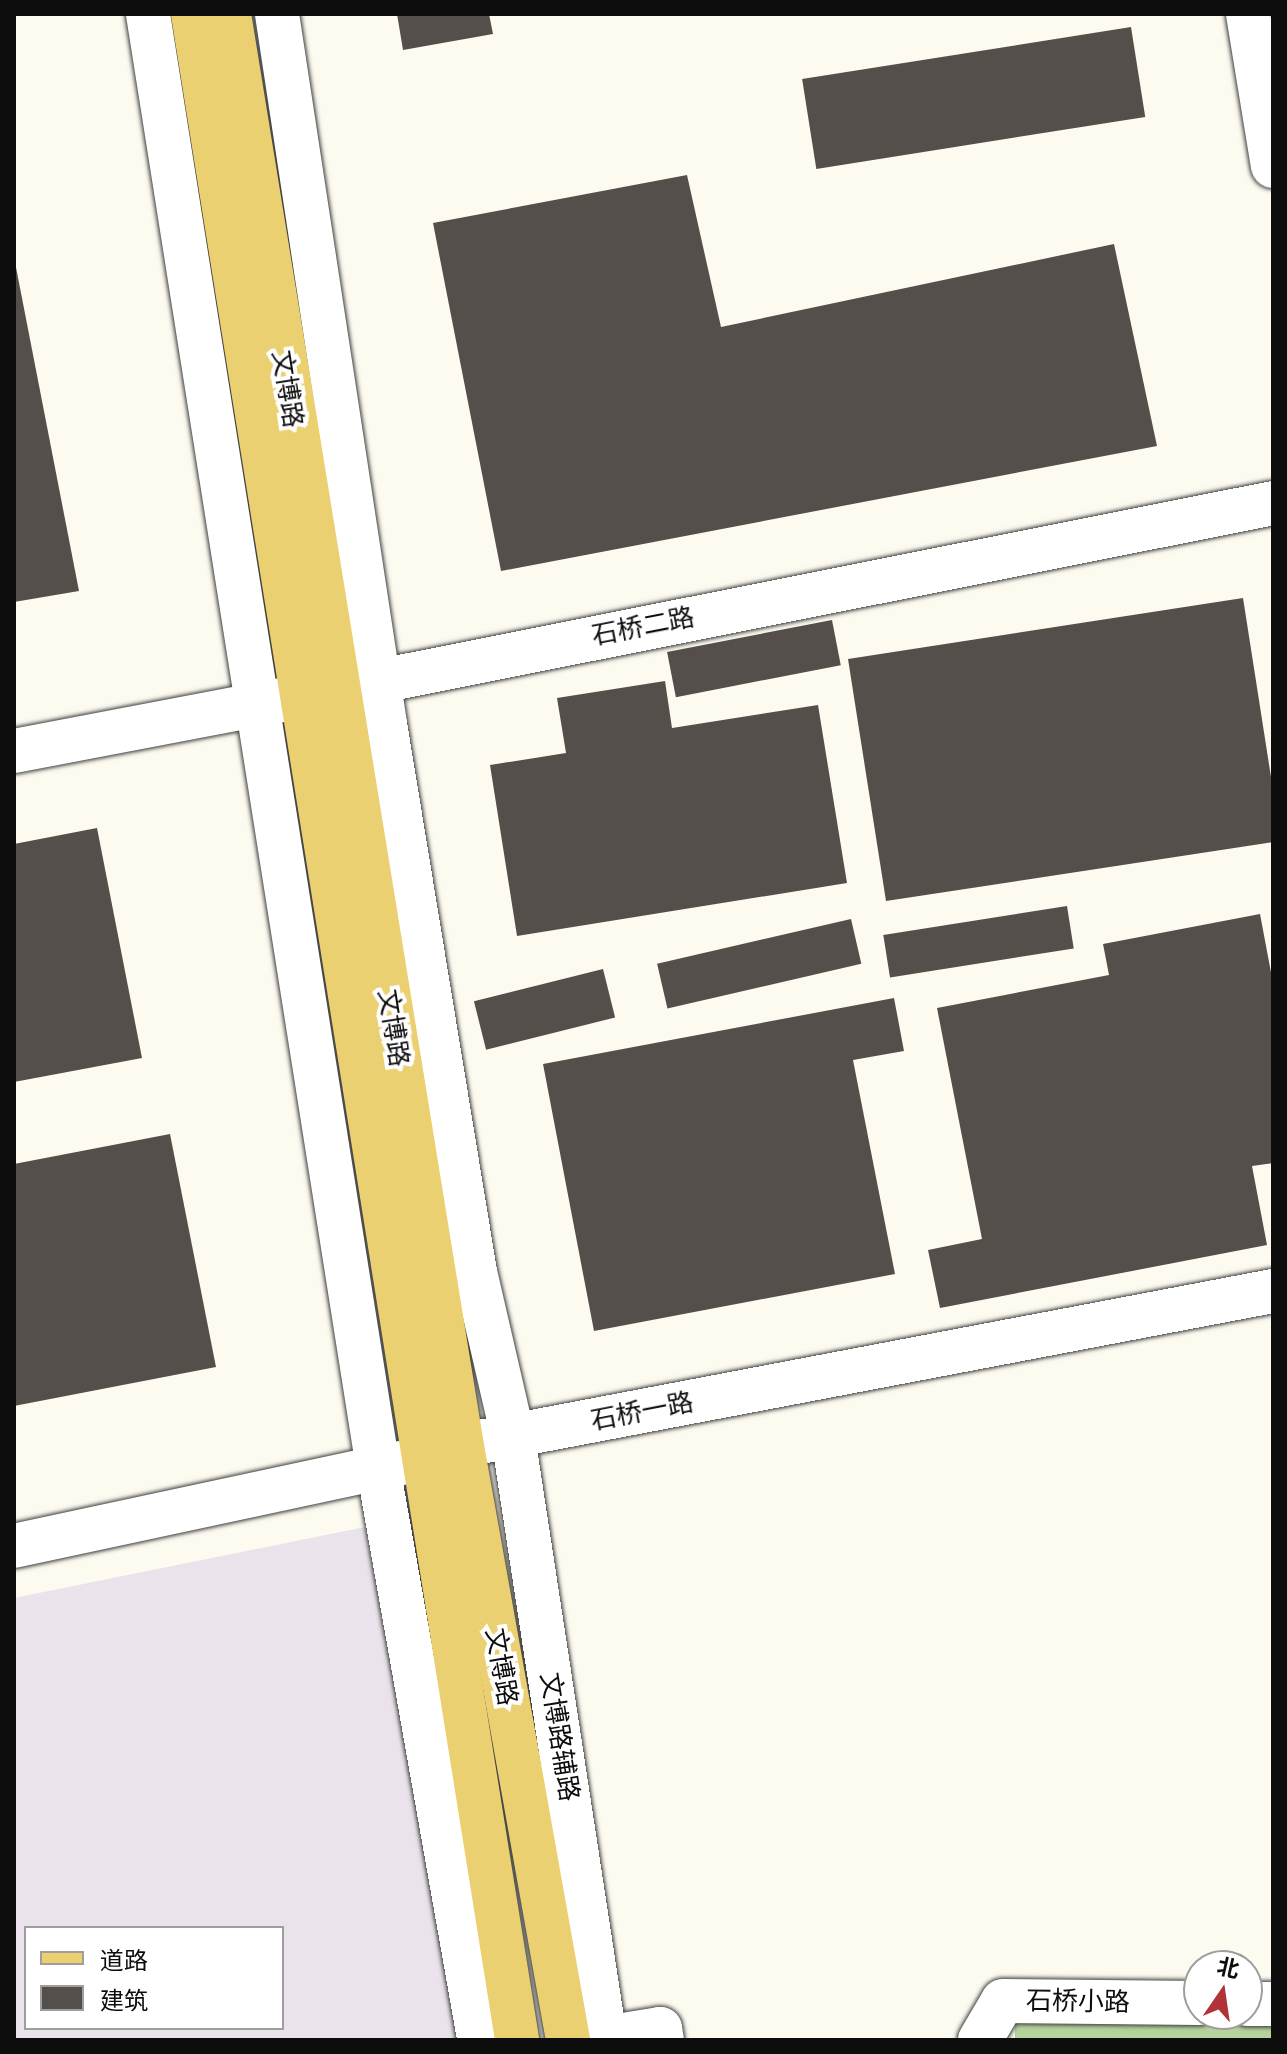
<!DOCTYPE html>
<meta charset="utf-8">
<style>
body{margin:0}
#map{position:relative;width:1287px;height:2054px;overflow:hidden;background:#fdfbf0;font-family:"Zilla Slab","Noto Sans SC",serif}
div>[style]{position:absolute}
.industrial>*{inset:0;background:#eae3eb}
.forest>*{inset:0;background:#b5d49d;transform-origin:0 0}
.building>*{inset:0;background:#554f4b;transform-origin:0 0}
.roads{filter:drop-shadow(0 0 2px #404040) drop-shadow(0 0 2px #404040)}
.minor>*{height:44px;margin:-22px;padding:0 22px;transform-origin:22px;border-radius:22px;background:#fff}
.major>*{height:44px;margin:-22px;padding:0 22px;transform-origin:22px;border-radius:22px;background:#ebd072}
span{translate:-50% -50%;white-space:nowrap;text-align:center;line-height:1.15;-webkit-text-stroke:8px #fff;paint-order:stroke}
.street-label{font-size:26px;color:#0d0d0d}
.frame{position:absolute;inset:0;border:16px solid #0d0d0d;pointer-events:none}
.legend{position:absolute;left:24px;top:1926px;width:260px;height:104px;box-sizing:border-box;background:#fff;border:2px solid #9e9e9e;margin:0;padding:10px 14px;list-style:none;font-size:24px;color:#0d0d0d}
.legend li{display:flex;align-items:center;gap:16px;height:40px}
.legend b{width:40px;border:2px solid #9e9e9e}
.north{position:absolute;left:1183px;top:1950px;width:80px;height:80px;box-sizing:border-box;background:#fff;border:2px solid #9e9e9e;border-radius:50%;rotate:13deg;font-size:22px;font-weight:700;line-height:32px;text-align:center;color:#0d0d0d}
.north::after{content:'';display:block;margin:auto;width:28px;height:36px;background:#b03337;clip-path:polygon(50% 0,100% 100%,50% 72%,0 100%)}
</style>
<div id="map">
<div class="industrial">
<i style="clip-path:polygon(evenodd,365px 1527px,459px 2040px,14px 2040px,14px 1598px,365px 1527px,26px 1928px,282px 1928px,282px 2028px,26px 2028px,26px 1928px)"></i>
</div>
<div class="forest">
<i style="left:1273px;top:2021px;width:19px;height:258px;rotate:90deg"></i>
</div>
<div class="building">
<i style="clip-path:polygon(397px 14px,489px 14px,493px 34px,403px 50px)"></i>
<i style="left:1131px;top:27px;width:91px;height:333px;rotate:81deg"></i>
<i style="clip-path:polygon(687px 175px,721px 327px,1114px 244px,1157px 446px,501px 571px,433px 223px)"></i>
<i style="clip-path:polygon(14px 257px,79px 591px,14px 602px)"></i>
<i style="clip-path:polygon(1243px 598px,1273px 790px,1273px 842px,886px 901px,848px 659px)"></i>
<i style="left:832px;top:620px;width:46px;height:168px;rotate:79deg"></i>
<i style="clip-path:polygon(665px 681px,672px 728px,818px 705px,847px 883px,517px 936px,490px 765px,566px 753px,557px 698px)"></i>
<i style="clip-path:polygon(97px 828px,142px 1058px,14px 1082px,14px 844px)"></i>
<i style="left:1067px;top:906px;width:43px;height:186px;rotate:81deg"></i>
<i style="clip-path:polygon(1260px 914px,1273px 983px,1273px 1163px,1252px 1166px,1267px 1245px,940px 1308px,928px 1250px,982px 1239px,937px 1008px,1109px 975px,1103px 944px)"></i>
<i style="left:851px;top:919px;width:46px;height:199px;rotate:77deg"></i>
<i style="left:603px;top:969px;width:50px;height:133px;rotate:76deg"></i>
<i style="clip-path:polygon(894px 998px,904px 1051px,853px 1060px,895px 1274px,594px 1331px,543px 1064px)"></i>
<i style="clip-path:polygon(170px 1134px,216px 1367px,14px 1406px,14px 1164px)"></i>
</div>
<div class="roads">
<div class="minor">
<i style="left:148px;top:14px;width:1471px;rotate:81.01deg"></i>
<i style="left:378px;top:1467px;width:580px;rotate:79.97deg"></i>
<i style="left:277px;top:14px;width:718px;rotate:81.35deg"></i>
<i style="left:385px;top:724px;width:555px;rotate:80.67deg"></i>
<i style="left:475px;top:1272px;width:169px;rotate:77deg"></i>
<i style="left:513px;top:1437px;width:608px;rotate:81.3deg"></i>
<i style="left:605px;top:2038px;width:56px;rotate:-9.3deg"></i>
<i style="left:660px;top:2029px;width:11px;rotate:80deg"></i>
<i style="left:1248px;top:14px;width:154px;rotate:80.7deg"></i>
<i style="left:350px;top:687px;width:941px;rotate:-11.27deg"></i>
<i style="left:14px;top:751px;width:278px;rotate:-10.8deg"></i>
<i style="left:485px;top:1441px;width:802px;rotate:-10.78deg"></i>
<i style="left:14px;top:1546px;width:402px;rotate:-12.1deg"></i>
<i style="left:1247px;top:2004px;width:26px"></i>
<i style="left:980px;top:2040px;width:45px;rotate:-59.5deg"></i>
<i style="left:1003px;top:2001px;width:196px;rotate:0.6deg"></i>
</div>
<div class="major">
<i style="left:193px;top:14px;width:2052px;rotate:80.91deg"></i>
<i style="left:229px;top:14px;width:1451px;rotate:80.76deg"></i>
<i style="left:462px;top:1446px;width:603px;rotate:79.88deg"></i>
</div>
</div>
<div class="street-label">
<span style="left:287px;top:389px;rotate:81deg">文博路</span>
<span style="left:643px;top:627px;rotate:-11deg">石桥二路</span>
<span style="left:393px;top:1028px;rotate:81deg">文博路</span>
<span style="left:642px;top:1412px;rotate:-11deg">石桥一路</span>
<span style="left:501px;top:1667px;rotate:80deg">文博路</span>
<span style="left:559px;top:1737px;rotate:81deg">文博路辅路</span>
<span style="left:1078px;top:2002px;rotate:1deg">石桥小路</span>
</div>
<div class="frame"></div>
<ul class="legend">
<li><b style="height:10px;background:#ebd072"></b>道路</li>
<li><b style="height:22px;background:#554f4b"></b>建筑</li>
</ul>
<div class="north">北</div>
</div>
